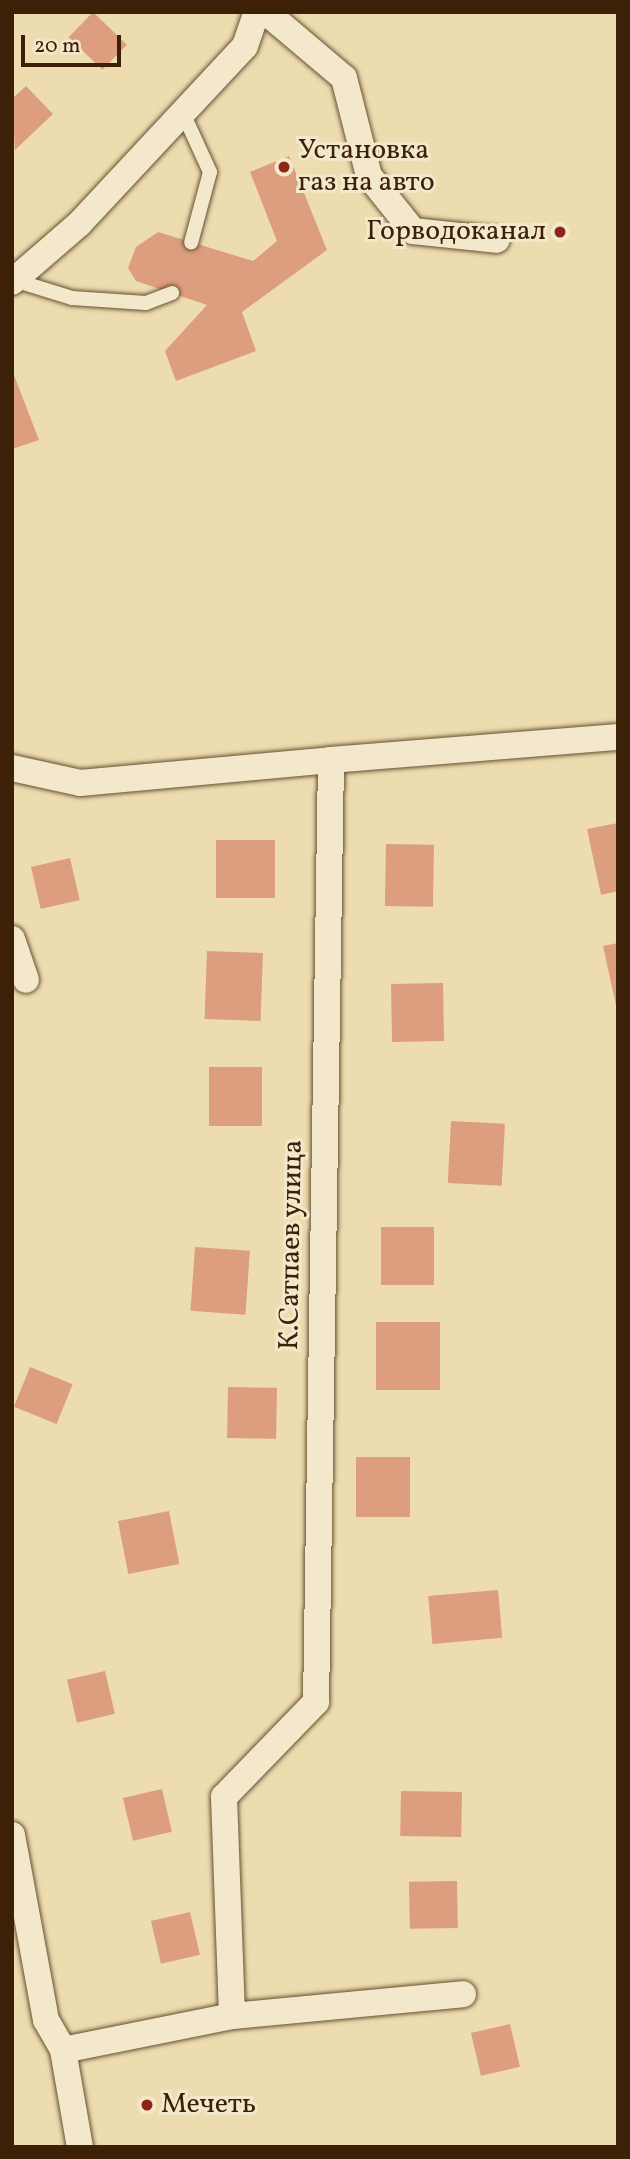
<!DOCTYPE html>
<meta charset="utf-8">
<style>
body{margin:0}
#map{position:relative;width:630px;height:2159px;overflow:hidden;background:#ecdcaf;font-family:Vollkorn,serif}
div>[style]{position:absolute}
.building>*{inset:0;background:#dc9e7f;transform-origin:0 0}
.roads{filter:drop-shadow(0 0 2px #685032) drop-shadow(0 0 2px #685032)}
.lane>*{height:14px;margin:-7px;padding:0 7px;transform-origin:7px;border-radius:7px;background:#f3e8cb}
.street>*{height:26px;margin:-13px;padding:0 13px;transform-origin:13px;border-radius:13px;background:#f3e8cb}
.dots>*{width:19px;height:19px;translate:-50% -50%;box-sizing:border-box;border:4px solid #f3e8cb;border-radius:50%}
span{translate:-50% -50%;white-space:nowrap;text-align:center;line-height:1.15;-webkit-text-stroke:6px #f3e8cb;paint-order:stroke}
.poi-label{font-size:28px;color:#3c2108}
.left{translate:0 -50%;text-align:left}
.right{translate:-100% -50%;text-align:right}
.street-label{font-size:28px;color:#3c2108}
.frame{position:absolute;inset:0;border:14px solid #3c2108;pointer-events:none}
.scale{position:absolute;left:21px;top:35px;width:100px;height:32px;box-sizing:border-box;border:4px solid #3c2108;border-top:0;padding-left:9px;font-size:21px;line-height:24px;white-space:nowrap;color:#3c2108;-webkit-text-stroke:5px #f3e8cb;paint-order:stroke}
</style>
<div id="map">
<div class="building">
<i style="left:93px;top:12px;width:47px;height:35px;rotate:44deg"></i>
<i style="clip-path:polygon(26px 86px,53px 114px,15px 150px,12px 99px)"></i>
<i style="clip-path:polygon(289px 156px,327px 250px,242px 312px,256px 351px,176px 381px,165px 351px,207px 305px,136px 281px,128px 268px,136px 247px,158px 232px,253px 261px,277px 241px,250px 172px)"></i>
<i style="clip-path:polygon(12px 370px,39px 440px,12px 449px)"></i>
<i style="clip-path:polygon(618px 823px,618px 891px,601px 895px,587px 829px)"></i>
<i style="left:275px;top:840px;width:58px;height:59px;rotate:90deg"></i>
<i style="left:386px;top:844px;width:48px;height:62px;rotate:1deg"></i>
<i style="left:70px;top:858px;width:43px;height:40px;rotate:77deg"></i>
<i style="clip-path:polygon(618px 943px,618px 1010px,617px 1010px,603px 946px)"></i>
<i style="left:207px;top:951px;width:56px;height:68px;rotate:2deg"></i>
<i style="left:443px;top:983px;width:58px;height:52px;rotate:89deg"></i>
<i style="left:209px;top:1067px;width:53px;height:59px"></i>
<i style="left:451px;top:1121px;width:54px;height:62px;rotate:3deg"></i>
<i style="left:381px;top:1227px;width:53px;height:58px"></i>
<i style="left:195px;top:1247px;width:55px;height:64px;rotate:4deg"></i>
<i style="left:376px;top:1322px;width:64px;height:68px"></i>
<i style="left:30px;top:1367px;width:46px;height:43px;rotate:22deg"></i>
<i style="left:228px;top:1387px;width:49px;height:51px;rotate:1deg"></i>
<i style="left:410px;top:1457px;width:60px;height:54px;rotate:90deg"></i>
<i style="left:169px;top:1511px;width:54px;height:52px;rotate:79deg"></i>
<i style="left:498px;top:1590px;width:48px;height:70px;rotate:85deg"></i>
<i style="left:105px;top:1671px;width:44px;height:39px;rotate:77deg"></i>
<i style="left:162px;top:1789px;width:44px;height:40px;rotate:77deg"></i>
<i style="left:401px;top:1791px;width:61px;height:45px;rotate:1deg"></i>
<i style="left:457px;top:1881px;width:47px;height:48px;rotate:89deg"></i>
<i style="left:190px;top:1912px;width:44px;height:40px;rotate:77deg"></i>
<i style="left:510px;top:2024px;width:44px;height:40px;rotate:77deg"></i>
</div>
<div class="roads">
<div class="lane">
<i style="left:183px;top:113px;width:65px;rotate:65.4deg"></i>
<i style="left:210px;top:172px;width:73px;rotate:105deg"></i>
<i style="left:14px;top:280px;width:61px;rotate:17.2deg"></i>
<i style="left:72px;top:298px;width:74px;rotate:3.9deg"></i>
<i style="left:146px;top:303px;width:28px;rotate:-21deg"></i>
</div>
<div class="street">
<i style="left:266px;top:12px;width:102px;rotate:40.2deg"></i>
<i style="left:344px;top:78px;width:101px;rotate:75.7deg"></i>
<i style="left:369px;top:176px;width:70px;rotate:51.3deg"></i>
<i style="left:413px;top:231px;width:84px;rotate:6.1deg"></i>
<i style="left:12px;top:282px;width:89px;rotate:-40.9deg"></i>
<i style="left:79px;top:224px;width:243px;rotate:-47deg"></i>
<i style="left:245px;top:46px;width:36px;rotate:-71deg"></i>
<i style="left:331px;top:760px;width:288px;rotate:-4.6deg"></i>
<i style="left:12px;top:768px;width:70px;rotate:12.4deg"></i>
<i style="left:80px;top:783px;width:252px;rotate:-5.2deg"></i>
<i style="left:331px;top:760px;width:942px;rotate:90.91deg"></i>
<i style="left:316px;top:1702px;width:132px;rotate:134.1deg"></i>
<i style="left:224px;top:1797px;width:219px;rotate:87.9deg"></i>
<i style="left:232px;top:2016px;width:172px;rotate:168.6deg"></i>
<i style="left:63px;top:2050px;width:98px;rotate:80.1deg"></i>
<i style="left:12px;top:939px;width:43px;rotate:71.1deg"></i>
<i style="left:12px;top:1835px;width:188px;rotate:79.6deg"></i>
<i style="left:46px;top:2020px;width:34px;rotate:60deg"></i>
<i style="left:232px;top:2016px;width:232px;rotate:-5.4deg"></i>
</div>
</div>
<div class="dots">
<i style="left:284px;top:167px;background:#8f2418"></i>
<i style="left:560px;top:232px;background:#8f2418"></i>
<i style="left:147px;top:2105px;background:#8f2418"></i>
</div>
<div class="poi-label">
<span class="left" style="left:298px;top:167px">Установка<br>газ на авто</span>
<span class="right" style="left:546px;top:232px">Горводоканал</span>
<span class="left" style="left:161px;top:2105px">Мечеть</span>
</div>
<div class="street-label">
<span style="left:292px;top:1245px;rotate:-89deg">К.Сатпаев улица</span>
</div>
<div class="frame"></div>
<div class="scale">20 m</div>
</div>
